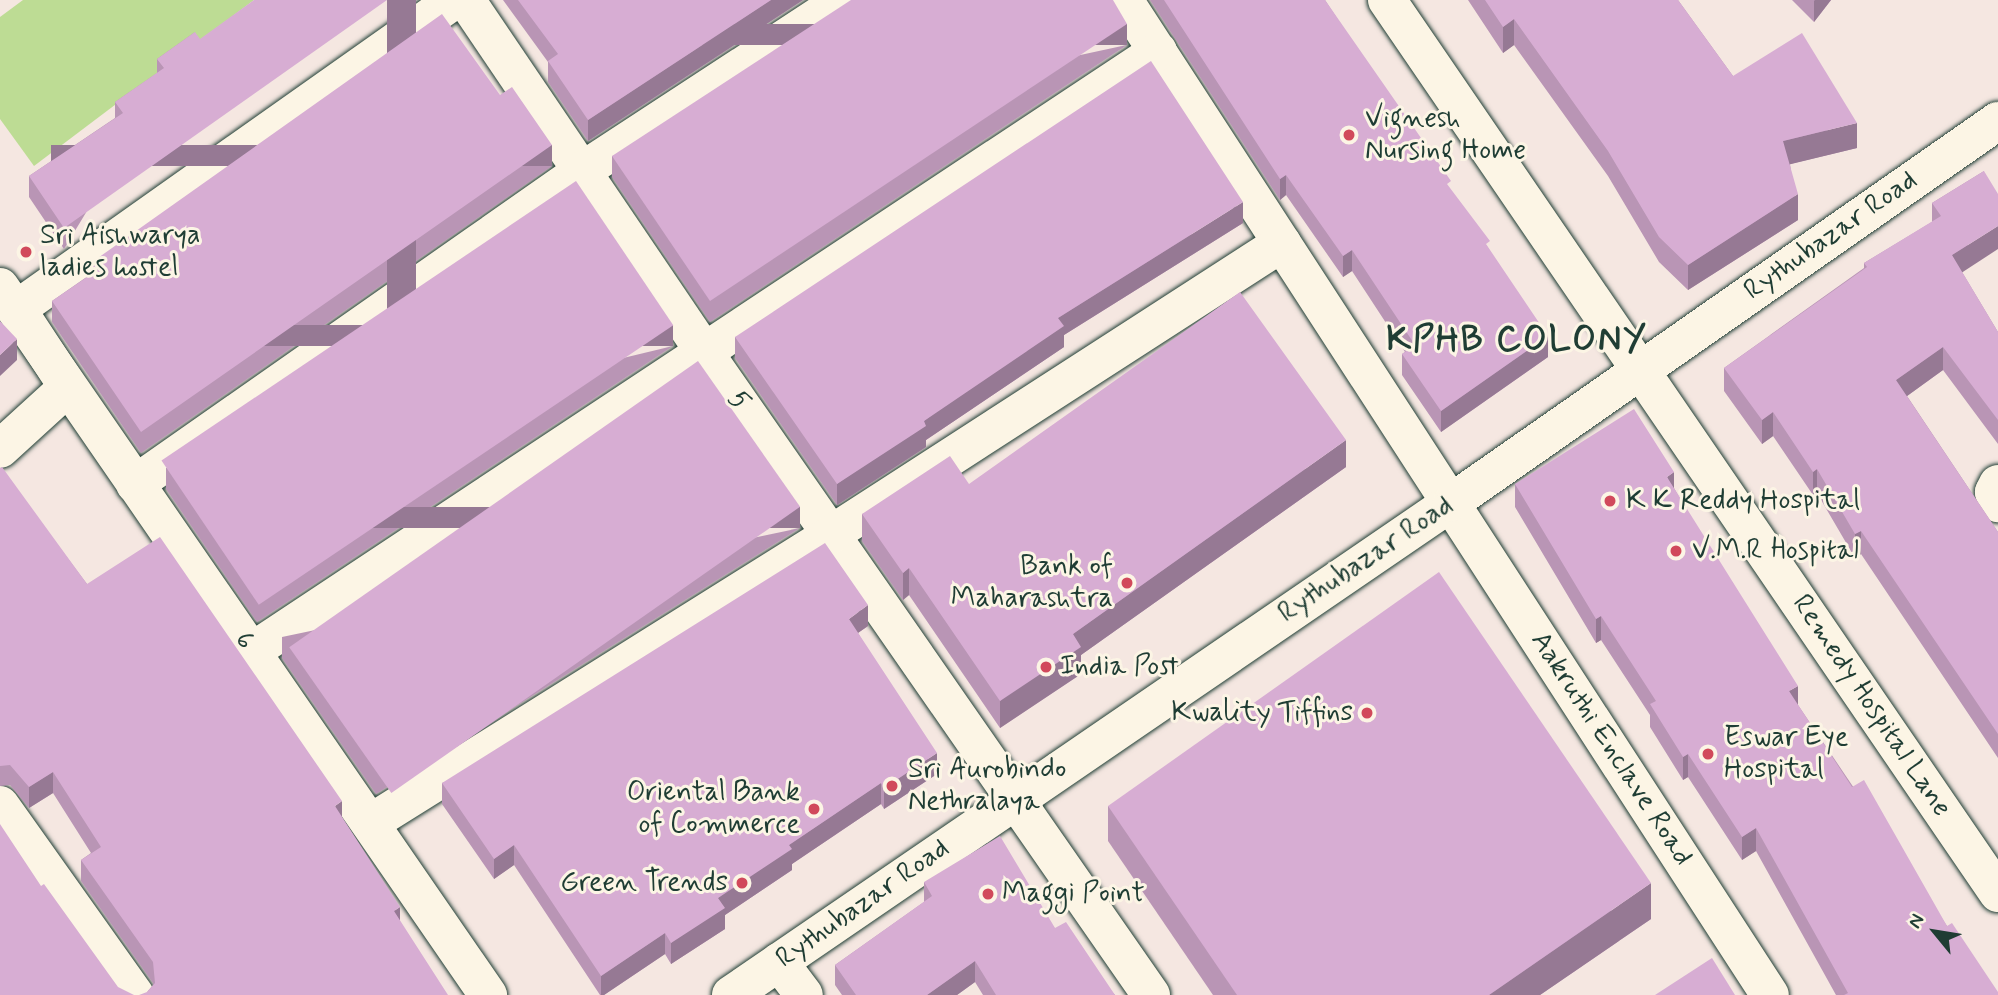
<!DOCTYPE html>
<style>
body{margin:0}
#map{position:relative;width:1998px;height:995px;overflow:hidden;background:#f5e7e1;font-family:Mynerve,sans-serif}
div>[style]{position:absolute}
.green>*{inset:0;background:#bddc94}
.roads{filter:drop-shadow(0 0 2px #1f3d34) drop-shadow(0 0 2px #1f3d34)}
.minor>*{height:38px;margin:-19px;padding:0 19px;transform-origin:19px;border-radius:19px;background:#fcf5e5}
.wall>*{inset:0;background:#b995b5}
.shaded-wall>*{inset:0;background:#967994;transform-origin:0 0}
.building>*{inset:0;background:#d7add3;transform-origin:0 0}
.dots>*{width:19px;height:19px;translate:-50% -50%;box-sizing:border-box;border:4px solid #fcf5e5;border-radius:50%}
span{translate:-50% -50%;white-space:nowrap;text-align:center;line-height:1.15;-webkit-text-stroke:6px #fcf5e5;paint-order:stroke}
.poi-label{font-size:28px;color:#1f3d34}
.left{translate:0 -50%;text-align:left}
.right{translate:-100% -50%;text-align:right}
.street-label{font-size:28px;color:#1f3d34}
.district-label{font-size:35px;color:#1f3d34;font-weight:700;letter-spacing:2px}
.north{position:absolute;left:1900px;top:897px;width:70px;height:70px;-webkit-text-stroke:5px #fcf5e5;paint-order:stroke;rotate:300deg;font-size:19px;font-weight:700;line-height:28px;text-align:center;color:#1f3d34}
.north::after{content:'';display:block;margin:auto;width:24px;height:32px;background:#1f3d34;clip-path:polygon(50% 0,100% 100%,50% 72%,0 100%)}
</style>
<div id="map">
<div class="green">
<i style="clip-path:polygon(23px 0,254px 0,34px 166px,0 119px,0 17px)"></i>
</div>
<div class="roads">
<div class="minor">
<i style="left:466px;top:0;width:425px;rotate:55.9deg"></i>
<i style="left:704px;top:352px;width:783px;rotate:55.19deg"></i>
<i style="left:1124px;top:0;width:1186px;rotate:57.01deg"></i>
<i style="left:1387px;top:0;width:1082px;rotate:55.62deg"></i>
<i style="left:0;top:287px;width:860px;rotate:55.42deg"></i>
<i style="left:0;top:449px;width:92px;rotate:-42.4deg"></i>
<i style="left:68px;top:387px;width:93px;rotate:-123.2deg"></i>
<i style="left:17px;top:309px;width:535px;rotate:-35.26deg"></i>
<i style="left:135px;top:484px;width:546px;rotate:-35deg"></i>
<i style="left:582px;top:171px;width:312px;rotate:-33.2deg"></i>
<i style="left:1998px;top:484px;width:9px;rotate:117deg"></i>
<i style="left:1994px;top:492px;width:12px;rotate:70deg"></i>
<i style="left:251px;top:652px;width:1088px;rotate:-33.53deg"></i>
<i style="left:0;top:805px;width:233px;rotate:54.6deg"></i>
<i style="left:372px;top:822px;width:540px;rotate:-32.07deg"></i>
<i style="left:830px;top:535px;width:538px;rotate:-32.86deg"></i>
<i style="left:779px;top:962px;width:41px;rotate:52.9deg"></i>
<i style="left:731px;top:995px;width:873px;rotate:-34.36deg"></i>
<i style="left:1452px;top:502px;width:666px;rotate:-34.91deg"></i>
</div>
</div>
<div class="wall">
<i style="clip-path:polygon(503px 0,803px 0,588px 141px,548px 82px,548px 62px)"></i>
<i style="clip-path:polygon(1150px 0,1325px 0,1490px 251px,1548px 357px,1441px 432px,1402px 375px,1402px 354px,1405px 352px,1352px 271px,1343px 277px,1286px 195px,1280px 200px)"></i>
<i style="clip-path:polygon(1468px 0,1678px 0,1733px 76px,1857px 148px,1790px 164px,1798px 220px,1688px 290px,1659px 262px,1608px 176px,1514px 45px,1503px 53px)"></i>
<i style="clip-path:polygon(1792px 0,1831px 0,1814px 22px)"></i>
<i style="clip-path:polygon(195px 32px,64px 249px,29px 197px,29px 176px,115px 118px,115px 102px,157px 73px,157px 59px)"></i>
<i style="clip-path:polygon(1127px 45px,710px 322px,612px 177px,612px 156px)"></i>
<i style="clip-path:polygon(500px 95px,552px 166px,141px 453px,52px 322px,52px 301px,88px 276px,88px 265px)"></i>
<i style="clip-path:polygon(1984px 171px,1962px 272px,1998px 332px,1998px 444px,1943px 370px,1907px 396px,1998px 532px,1998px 758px,1861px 554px,1855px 558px,1817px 493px,1813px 495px,1773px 436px,1762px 444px,1724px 391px,1724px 368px,1864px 268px,1864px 263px,1932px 222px,1932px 203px)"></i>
<i style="clip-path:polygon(1243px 223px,1064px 335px,1064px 347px,926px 440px,926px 447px,837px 505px,735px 358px,735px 337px)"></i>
<i style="clip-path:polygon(673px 346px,257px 622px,166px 489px,166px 468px)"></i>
<i style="clip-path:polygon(1346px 467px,1081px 655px,1081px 674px,1000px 728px,909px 595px,903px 600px,862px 541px,862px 514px,969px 484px)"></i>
<i style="clip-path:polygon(0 468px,87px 584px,342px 818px,400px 919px,147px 992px,153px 985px,153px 983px,81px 881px,81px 860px,91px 853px,53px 793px,29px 808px,10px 785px,0 786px)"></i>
<i style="clip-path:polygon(1515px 484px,1674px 488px,1798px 705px,1947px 926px,1998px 995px,1836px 995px,1756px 851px,1742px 860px,1688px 777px,1683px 780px,1650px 727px,1650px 715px,1601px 640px,1596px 643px,1515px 507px)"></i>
<i style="clip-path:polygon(800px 528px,376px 794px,282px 658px,282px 637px)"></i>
<i style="clip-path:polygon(868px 626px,858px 633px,937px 774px,884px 809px,881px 804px,792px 864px,792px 870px,725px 915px,725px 929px,671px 964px,665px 954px,604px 995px,600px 995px,514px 865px,494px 879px,442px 804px,442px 783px)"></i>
<i style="clip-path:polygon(1108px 806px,1651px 919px,1540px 995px,1213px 995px,1108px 841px)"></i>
<i style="clip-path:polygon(924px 882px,1055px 928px,1115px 995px,983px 995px,975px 982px,957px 995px,842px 995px,835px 985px,835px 965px,924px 902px)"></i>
</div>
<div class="shaded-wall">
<i style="left:387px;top:0;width:29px;height:395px"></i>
<i style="clip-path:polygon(771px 0,803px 0,588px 141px,588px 120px)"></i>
<i style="clip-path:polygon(1815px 0,1831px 0,1814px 22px,1814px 1px)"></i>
<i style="clip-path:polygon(1514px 19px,1514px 45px,1503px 53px,1503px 27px)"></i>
<i style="left:1127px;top:24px;width:21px;height:501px;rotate:90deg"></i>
<i style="clip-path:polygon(1857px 123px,1857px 148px,1783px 166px,1783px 141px)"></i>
<i style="left:552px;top:145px;width:21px;height:501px;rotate:90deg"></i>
<i style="clip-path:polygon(1286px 175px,1286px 195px,1280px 200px,1280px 179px)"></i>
<i style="clip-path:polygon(1798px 194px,1798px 220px,1688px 290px,1688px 265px)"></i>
<i style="clip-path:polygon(1243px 202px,1243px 223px,1064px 335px,1064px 347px,926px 440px,926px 447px,837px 505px,837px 484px,924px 421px,1058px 318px)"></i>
<i style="clip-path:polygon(1998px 226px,1998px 249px,1952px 279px,1952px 255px)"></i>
<i style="clip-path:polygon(1352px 250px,1352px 271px,1343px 277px,1343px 256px)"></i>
<i style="left:673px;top:325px;width:21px;height:499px;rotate:90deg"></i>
<i style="clip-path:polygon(1548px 336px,1548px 357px,1441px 432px,1441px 411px)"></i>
<i style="clip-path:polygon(17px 339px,17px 360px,0 376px,0 355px)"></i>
<i style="clip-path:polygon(1943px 347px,1943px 370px,1896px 404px,1896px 380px)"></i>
<i style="clip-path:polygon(1773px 412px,1773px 436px,1762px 444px,1762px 420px)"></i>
<i style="clip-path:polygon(1346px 440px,1346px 467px,1081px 655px,1081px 674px,1000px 728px,1000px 701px,1073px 634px)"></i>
<i style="clip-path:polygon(1817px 469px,1817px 493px,1813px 495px,1813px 472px)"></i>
<i style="clip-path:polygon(1674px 472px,1674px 495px,1667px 477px)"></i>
<i style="left:800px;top:507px;width:21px;height:501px;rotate:90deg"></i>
<i style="clip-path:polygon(1861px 531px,1861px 554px,1855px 558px,1855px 534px)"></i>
<i style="clip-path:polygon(909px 568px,909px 595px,903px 600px,903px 573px)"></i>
<i style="clip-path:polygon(868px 605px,868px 626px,849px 639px,849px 619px)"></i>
<i style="clip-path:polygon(1601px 616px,1601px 640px,1596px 643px,1596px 619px)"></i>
<i style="clip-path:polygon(1798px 686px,1798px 709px,1789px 691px)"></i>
<i style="clip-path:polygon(937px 753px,937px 774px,884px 809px,884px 788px)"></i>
<i style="clip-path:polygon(1688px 754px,1688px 777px,1683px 780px,1683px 757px)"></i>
<i style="clip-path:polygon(53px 772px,53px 793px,29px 808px,29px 787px)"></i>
<i style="clip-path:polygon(881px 783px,881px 804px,792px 864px,792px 870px,725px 915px,725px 929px,671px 964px,671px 943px,718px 898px,789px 845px)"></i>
<i style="clip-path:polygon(342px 801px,342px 822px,335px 806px)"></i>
<i style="clip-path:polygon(1756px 828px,1756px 851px,1742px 860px,1742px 837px)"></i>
<i style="clip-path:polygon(514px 845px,514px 865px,494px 879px,494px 859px)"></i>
<i style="clip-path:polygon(1651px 883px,1651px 919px,1540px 995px,1489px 995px)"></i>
<i style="clip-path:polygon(400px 907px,400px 928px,394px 911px)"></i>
<i style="clip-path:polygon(665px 933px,665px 954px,604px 995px,601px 995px,601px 976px)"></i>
<i style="clip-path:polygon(975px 961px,975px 982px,957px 995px,927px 995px)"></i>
</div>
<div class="building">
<i style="clip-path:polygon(254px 0,387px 0,64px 228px,29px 176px,123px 113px,115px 102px,164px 68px,157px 59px,195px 32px,200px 39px)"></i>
<i style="clip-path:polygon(518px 0,771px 0,588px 120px,548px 61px,558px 54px)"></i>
<i style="clip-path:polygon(851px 0,1113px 0,1127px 24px,710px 301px,612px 156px)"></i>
<i style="clip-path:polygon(1164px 0,1325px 0,1451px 181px,1447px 184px,1490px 241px,1486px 244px,1548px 336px,1441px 411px,1402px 354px,1415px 345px,1352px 250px,1343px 256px,1286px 175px,1280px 179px)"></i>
<i style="clip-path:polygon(1485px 0,1678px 0,1733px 76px,1802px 33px,1857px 123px,1783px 141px,1798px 194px,1688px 265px,1659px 237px,1608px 151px,1514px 19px,1503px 27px)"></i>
<i style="clip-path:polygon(442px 14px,500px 95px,512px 87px,552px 145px,141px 432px,52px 301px,93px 273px,88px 265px)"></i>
<i style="clip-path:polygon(1151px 61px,1243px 202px,1058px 318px,1064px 326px,924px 421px,926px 426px,837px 484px,735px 337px)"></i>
<i style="clip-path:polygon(1984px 171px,1998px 194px,1998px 226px,1952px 255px,1998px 332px,1998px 420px,1943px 347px,1896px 380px,1998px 532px,1998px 734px,1861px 531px,1855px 534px,1817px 469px,1813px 472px,1773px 412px,1762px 420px,1724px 368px,1867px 267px,1864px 263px,1941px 216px,1932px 203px)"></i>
<i style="left:576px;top:181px;width:174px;height:500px;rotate:56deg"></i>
<i style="clip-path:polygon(1240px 292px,1346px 440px,1073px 634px,1081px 647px,1000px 701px,909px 568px,903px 573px,862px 514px,950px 456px,969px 484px)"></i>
<i style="clip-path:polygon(0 321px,17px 339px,0 355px)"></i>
<i style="left:698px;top:361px;width:178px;height:499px;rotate:55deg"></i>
<i style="clip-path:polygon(1634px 409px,1674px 472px,1667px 477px,1798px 686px,1789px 691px,1852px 787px,1864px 780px,1947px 926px,1952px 923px,1998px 992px,1998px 995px,1844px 995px,1848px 993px,1756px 828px,1742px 837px,1688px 754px,1683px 757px,1650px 704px,1656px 701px,1601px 616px,1596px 619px,1515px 484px)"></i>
<i style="clip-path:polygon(2px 467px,87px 584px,160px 537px,342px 801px,335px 806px,400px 907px,394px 911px,448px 995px,139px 995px,147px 992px,155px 983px,153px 962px,81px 860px,101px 847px,53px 772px,29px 787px,10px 765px,0 766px,0 468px)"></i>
<i style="clip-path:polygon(825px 543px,868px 605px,849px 619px,937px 753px,884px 788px,881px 783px,789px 845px,792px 849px,718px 898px,725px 908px,671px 943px,665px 933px,601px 976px,514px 845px,494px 859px,442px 783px)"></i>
<i style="clip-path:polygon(1439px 572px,1651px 883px,1489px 995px,1237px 995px,1108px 806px)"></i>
<i style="clip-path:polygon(0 824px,41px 886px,44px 884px,118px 987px,134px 995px,0 995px)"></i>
<i style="clip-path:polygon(1000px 836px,1055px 928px,1066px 922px,1115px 995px,996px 995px,975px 961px,927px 995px,856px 995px,835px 965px,932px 896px,924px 882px)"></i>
<i style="clip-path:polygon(1712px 958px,1735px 995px,1655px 995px)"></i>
</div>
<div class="dots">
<i style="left:1349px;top:135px;background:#d1495b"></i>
<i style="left:26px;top:252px;background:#d1495b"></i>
<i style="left:1610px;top:501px;background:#d1495b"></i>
<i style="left:1676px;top:551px;background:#d1495b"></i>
<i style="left:1127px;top:583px;background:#d1495b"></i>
<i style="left:1046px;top:667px;background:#d1495b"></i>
<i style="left:1367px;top:713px;background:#d1495b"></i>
<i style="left:1708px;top:754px;background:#d1495b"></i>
<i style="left:892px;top:786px;background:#d1495b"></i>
<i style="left:814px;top:809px;background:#d1495b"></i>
<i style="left:742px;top:883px;background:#d1495b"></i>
<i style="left:988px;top:894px;background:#d1495b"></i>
</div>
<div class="poi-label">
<span class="left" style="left:1365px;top:135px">Vignesh<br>Nursing Home</span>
<span class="left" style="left:40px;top:252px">Sri Aishwarya<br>ladies hostel</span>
<span class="left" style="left:1626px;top:501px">K K Reddy Hospital</span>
<span class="left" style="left:1692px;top:551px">V.M.R Hospital</span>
<span class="right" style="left:1113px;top:583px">Bank of<br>Maharashtra</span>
<span class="left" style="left:1060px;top:667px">India Post</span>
<span class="right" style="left:1353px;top:713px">Kwality Tiffins</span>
<span class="left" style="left:1724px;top:754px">Eswar Eye<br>Hospital</span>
<span class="left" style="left:908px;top:786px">Sri Aurobindo<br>Nethralaya</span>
<span class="right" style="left:800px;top:809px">Oriental Bank<br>of Commerce</span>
<span class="right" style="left:728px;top:883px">Green Trends</span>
<span class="left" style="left:1002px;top:894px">Maggi Point</span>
</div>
<div class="street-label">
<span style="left:1831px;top:236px;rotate:-35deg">Rythubazar Road</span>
<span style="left:738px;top:401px;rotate:55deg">5</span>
<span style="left:1366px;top:560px;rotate:-34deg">Rythubazar Road</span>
<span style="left:244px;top:641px;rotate:55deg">6</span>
<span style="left:1871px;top:706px;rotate:56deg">Remedy Hospital Lane</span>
<span style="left:1611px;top:749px;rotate:57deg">Aakruthi Enclave Road</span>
<span style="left:863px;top:904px;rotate:-35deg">Rythubazar Road</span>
</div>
<div class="district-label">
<span style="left:1517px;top:340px">KPHB COLONY</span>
</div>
<div class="north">N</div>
</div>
